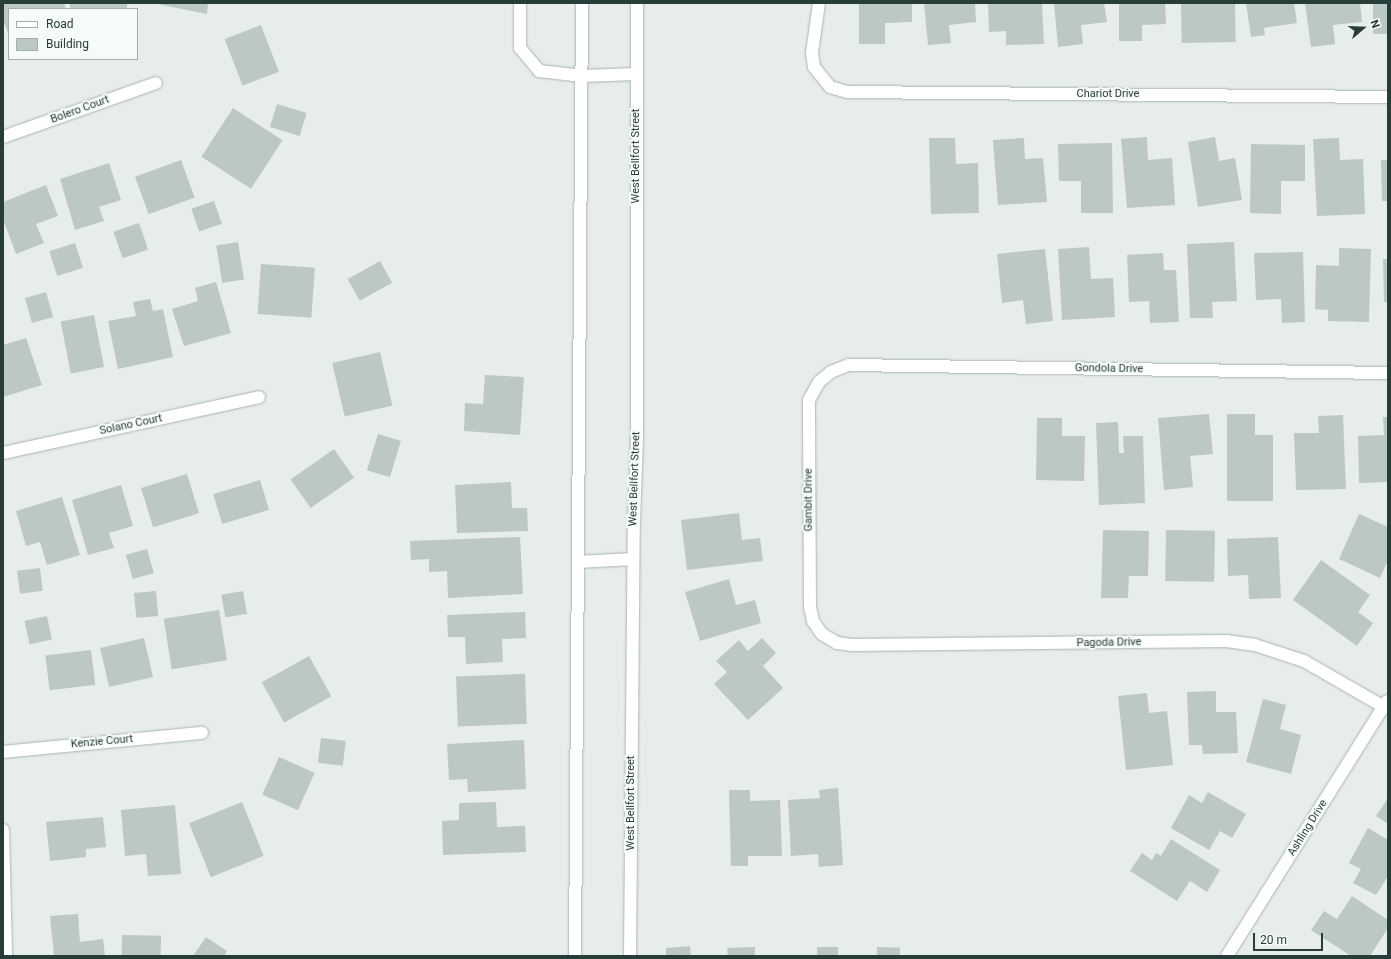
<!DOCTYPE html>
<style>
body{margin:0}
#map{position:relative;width:1391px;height:959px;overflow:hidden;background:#e6edeb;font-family:Roboto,sans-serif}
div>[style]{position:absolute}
.building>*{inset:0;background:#bcc8c4;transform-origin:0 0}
.roads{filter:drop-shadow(0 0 1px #a9b5b2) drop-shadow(0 0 1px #a9b5b2)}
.lane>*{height:12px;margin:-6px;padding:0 6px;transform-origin:6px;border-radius:6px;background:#fff}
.street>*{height:12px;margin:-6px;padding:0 6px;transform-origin:6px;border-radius:6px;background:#fff}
.secondary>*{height:12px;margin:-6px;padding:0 6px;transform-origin:6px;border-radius:6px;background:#fff}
span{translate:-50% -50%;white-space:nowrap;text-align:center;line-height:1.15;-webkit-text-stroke:4px #f6faf8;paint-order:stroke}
.street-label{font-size:11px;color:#273d39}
.frame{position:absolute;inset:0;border:4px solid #273d39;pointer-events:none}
.legend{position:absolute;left:8px;top:8px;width:130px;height:52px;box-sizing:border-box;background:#f6faf8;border:1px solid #a3aeac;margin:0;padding:5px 7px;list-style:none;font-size:12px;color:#273d39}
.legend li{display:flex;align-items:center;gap:8px;height:20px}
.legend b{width:20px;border:1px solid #a3aeac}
.north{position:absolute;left:1343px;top:8px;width:40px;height:40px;-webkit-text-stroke:3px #f6faf8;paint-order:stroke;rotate:71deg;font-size:11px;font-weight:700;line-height:16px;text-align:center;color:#273d39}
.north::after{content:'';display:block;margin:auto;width:14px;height:18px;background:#273d39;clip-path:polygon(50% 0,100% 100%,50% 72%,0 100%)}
.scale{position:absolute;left:1253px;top:933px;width:70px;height:18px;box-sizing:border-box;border:2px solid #273d39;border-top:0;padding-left:5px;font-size:12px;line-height:14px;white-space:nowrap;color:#273d39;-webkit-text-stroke:3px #f6faf8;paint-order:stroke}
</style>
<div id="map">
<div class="building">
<i style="clip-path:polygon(3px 3px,64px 3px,66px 9px,9px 9px,9px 36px,3px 19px)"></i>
<i style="left:70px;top:3px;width:57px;height:7px"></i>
<i style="clip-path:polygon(152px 3px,208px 3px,207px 14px)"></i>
<i style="clip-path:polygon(859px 3px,912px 3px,912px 22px,885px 23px,885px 44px,859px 44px)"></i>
<i style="clip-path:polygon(924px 3px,975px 3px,976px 22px,949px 25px,951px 43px,928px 45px)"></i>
<i style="clip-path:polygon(988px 3px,1042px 3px,1044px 44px,1006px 45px,1006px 31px,989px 32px)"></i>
<i style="clip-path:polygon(1054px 3px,1104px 3px,1107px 22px,1081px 25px,1083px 44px,1058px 47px)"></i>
<i style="clip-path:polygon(1119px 3px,1165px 3px,1166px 24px,1142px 25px,1142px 41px,1119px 41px)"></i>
<i style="left:1235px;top:3px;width:39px;height:54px;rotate:89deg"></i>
<i style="clip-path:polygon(1246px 3px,1294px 3px,1297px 23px,1264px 28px,1265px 35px,1251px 37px)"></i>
<i style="clip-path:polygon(1305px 3px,1360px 3px,1362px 22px,1333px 25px,1335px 44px,1311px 47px)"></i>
<i style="left:1373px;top:3px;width:15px;height:31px"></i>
<i style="left:261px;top:25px;width:50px;height:39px;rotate:69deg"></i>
<i style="left:277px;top:104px;width:31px;height:24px;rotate:17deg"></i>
<i style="left:233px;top:108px;width:59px;height:58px;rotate:33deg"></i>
<i style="clip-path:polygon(1147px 137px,1148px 160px,1172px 158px,1175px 205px,1127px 208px,1121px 139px)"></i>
<i style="clip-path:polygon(1215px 137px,1219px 161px,1235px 158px,1242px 200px,1198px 207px,1188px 142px)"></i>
<i style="clip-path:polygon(929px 138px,955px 138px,956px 164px,978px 163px,979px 213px,931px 214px)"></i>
<i style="clip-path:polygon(1024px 138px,1025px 159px,1043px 158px,1047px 202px,998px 205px,993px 140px)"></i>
<i style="clip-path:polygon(1339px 138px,1340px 160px,1363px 159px,1365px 214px,1317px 216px,1313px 139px)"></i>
<i style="clip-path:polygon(1112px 143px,1113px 213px,1081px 213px,1081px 181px,1059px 181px,1058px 144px)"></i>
<i style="clip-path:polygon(1251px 144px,1305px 145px,1305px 181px,1281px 181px,1281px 214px,1250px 213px)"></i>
<i style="left:181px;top:160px;width:40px;height:49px;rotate:70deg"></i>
<i style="clip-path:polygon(1381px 160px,1388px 160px,1388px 201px,1382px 201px)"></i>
<i style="clip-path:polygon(109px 163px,121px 200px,99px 207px,104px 221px,75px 230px,60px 179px)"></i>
<i style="clip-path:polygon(46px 185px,58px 216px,36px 224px,44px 243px,16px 254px,3px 219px,3px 202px)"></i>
<i style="left:214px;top:201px;width:24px;height:24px;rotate:71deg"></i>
<i style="left:139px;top:223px;width:28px;height:27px;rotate:71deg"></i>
<i style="left:238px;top:242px;width:38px;height:22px;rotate:81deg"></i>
<i style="clip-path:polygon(1234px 242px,1237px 301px,1212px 302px,1213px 318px,1190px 318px,1187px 244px)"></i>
<i style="left:75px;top:243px;width:26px;height:27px;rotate:72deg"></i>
<i style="clip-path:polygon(1089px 247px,1091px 279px,1113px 278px,1115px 317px,1062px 320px,1058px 249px)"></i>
<i style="clip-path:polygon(1339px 248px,1371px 249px,1369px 322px,1328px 321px,1328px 310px,1315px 309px,1316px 265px,1339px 266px)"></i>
<i style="clip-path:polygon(1045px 249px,1053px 321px,1026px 324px,1023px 300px,1002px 303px,997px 254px)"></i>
<i style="clip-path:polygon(1303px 252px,1305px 322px,1282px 323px,1281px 299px,1256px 300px,1254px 253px)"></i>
<i style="clip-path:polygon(1163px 253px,1164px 270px,1176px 270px,1179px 322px,1150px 323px,1149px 301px,1129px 302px,1127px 255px)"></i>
<i style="clip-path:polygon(1383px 259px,1388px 259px,1388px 302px,1384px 302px)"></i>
<i style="left:380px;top:261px;width:25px;height:37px;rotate:61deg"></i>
<i style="left:261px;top:264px;width:54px;height:50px;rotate:4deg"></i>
<i style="clip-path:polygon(216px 282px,231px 333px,184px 346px,172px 309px,198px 301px,195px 288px)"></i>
<i style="left:46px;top:292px;width:26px;height:22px;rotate:74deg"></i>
<i style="clip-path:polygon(150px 299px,153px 311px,163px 309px,173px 357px,118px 369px,108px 321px,136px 316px,133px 302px)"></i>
<i style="left:94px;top:315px;width:53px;height:34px;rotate:79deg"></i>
<i style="clip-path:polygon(26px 338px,42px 385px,3px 397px,3px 345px)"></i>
<i style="left:380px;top:352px;width:55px;height:49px;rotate:77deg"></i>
<i style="clip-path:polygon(485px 375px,524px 377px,520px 435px,464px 431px,465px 403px,483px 404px)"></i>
<i style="clip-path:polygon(1209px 414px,1213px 454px,1190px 456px,1193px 487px,1164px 490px,1158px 418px)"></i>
<i style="clip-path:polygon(1227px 414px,1255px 414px,1255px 435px,1273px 435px,1273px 501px,1227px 501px)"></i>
<i style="clip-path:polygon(1343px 415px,1346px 489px,1296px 490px,1294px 433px,1319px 433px,1318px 416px)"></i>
<i style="clip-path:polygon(1383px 417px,1388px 417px,1388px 482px,1359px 483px,1358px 436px,1384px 435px)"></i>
<i style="clip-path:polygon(1037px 418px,1062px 418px,1062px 436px,1085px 436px,1084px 481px,1036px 480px)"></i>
<i style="clip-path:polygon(1118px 422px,1119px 453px,1124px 453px,1123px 436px,1143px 436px,1145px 503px,1099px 505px,1096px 423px)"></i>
<i style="left:378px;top:434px;width:24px;height:38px;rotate:17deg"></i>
<i style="left:334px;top:449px;width:35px;height:53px;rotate:55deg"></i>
<i style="left:187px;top:474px;width:41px;height:48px;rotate:73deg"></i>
<i style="left:260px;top:480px;width:31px;height:49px;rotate:73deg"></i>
<i style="clip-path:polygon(511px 482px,512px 508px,527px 508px,528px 531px,457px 533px,455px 485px)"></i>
<i style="clip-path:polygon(121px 485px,133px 526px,109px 533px,114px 548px,88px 555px,72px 500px)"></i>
<i style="clip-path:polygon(62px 497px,80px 555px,47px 565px,40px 542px,26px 546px,16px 511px)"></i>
<i style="clip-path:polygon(739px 513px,742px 540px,760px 538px,763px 561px,687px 570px,681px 520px)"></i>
<i style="clip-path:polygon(1359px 514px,1388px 527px,1388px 560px,1380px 578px,1339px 559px)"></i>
<i style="clip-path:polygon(1103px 530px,1149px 531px,1148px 576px,1129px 576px,1128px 598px,1101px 598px)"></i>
<i style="left:1166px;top:530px;width:49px;height:51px;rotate:1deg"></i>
<i style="clip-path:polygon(520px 537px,523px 594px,448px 598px,447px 571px,429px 572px,429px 559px,411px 560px,410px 541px)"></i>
<i style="clip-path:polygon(1278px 537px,1281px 598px,1249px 599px,1248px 575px,1228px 576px,1227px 539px)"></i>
<i style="left:147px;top:549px;width:25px;height:22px;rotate:74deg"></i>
<i style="clip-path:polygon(1321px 560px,1370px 595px,1358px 612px,1373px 623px,1357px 646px,1293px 600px)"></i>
<i style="left:40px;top:568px;width:23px;height:23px;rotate:83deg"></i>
<i style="clip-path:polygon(729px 579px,736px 605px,755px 600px,761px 623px,700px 641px,685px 592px)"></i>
<i style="left:156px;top:591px;width:25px;height:22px;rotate:85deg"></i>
<i style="left:243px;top:591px;width:23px;height:22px;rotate:80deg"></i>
<i style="left:219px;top:610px;width:51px;height:56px;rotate:81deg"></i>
<i style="clip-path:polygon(525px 612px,526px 638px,502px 639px,503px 662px,466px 664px,465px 637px,448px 637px,447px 615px)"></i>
<i style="left:47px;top:616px;width:24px;height:23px;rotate:78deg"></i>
<i style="left:144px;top:638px;width:40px;height:45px;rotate:77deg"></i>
<i style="clip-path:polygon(762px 638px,776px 653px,763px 666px,783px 688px,748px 720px,714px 684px,727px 672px,716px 661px,739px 640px,748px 651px)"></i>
<i style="left:91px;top:650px;width:35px;height:46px;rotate:83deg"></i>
<i style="left:309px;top:656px;width:46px;height:54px;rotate:61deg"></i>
<i style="left:525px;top:674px;width:50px;height:69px;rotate:88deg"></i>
<i style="clip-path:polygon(1216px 691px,1216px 712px,1236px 712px,1238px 753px,1203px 754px,1202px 745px,1189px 745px,1187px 692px)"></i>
<i style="clip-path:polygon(1147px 693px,1149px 713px,1167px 711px,1173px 765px,1126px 770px,1118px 696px)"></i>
<i style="clip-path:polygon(1263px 699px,1286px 705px,1280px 729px,1301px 735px,1291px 774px,1246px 762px)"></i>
<i style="left:321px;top:738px;width:25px;height:25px;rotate:7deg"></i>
<i style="clip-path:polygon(524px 740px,526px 789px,468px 792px,467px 779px,449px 780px,447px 744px)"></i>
<i style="left:279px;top:757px;width:39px;height:41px;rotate:24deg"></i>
<i style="clip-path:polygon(838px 788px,843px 865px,819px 867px,818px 854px,791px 856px,788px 800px,820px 798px,819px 790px)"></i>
<i style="clip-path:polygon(729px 790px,750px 790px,750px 801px,780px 800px,782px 856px,748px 856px,748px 866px,731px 866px)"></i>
<i style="clip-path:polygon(1208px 792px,1246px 814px,1232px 838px,1220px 831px,1209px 850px,1171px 828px,1189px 795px,1202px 803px)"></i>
<i style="clip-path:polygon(1388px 798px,1388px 824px,1376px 816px)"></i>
<i style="left:242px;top:802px;width:58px;height:57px;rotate:68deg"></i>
<i style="clip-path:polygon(496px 802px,497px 827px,525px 826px,526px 852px,443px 855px,442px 821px,459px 820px,459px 803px)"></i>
<i style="clip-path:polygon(175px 805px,181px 874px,148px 876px,146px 854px,125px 856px,121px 810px)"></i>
<i style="clip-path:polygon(103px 817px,106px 847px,86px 849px,86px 857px,50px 861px,46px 822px)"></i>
<i style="clip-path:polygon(1368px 828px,1388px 840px,1388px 876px,1376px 895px,1353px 883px,1361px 869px,1349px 863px)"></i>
<i style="clip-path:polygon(1171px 839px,1220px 870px,1207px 892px,1190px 881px,1177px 901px,1130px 871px,1142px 853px,1152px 860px,1156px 853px,1161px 856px)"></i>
<i style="clip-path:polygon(1352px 896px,1388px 920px,1388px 928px,1370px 956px,1351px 956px,1311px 930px,1324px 911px,1337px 919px)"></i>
<i style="clip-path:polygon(78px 914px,80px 942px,103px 939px,105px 956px,54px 956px,50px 916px)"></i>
<i style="left:122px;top:935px;width:39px;height:21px;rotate:1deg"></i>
<i style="clip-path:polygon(206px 937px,227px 951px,224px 956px,193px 956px)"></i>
<i style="clip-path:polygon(690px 946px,691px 956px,666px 956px,666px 948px)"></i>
<i style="clip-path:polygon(755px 947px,755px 956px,728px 956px,727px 948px)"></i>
<i style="left:817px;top:947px;width:21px;height:9px"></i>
<i style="left:877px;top:947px;width:23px;height:9px;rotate:2deg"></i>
</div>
<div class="roads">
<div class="lane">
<i style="left:520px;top:3px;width:45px;rotate:90deg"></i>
<i style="left:520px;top:48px;width:30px;rotate:50deg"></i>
<i style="left:539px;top:71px;width:44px;rotate:6.5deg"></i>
</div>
<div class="street">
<i style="left:819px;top:3px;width:50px;rotate:98deg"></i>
<i style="left:812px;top:53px;width:14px;rotate:82deg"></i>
<i style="left:814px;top:67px;width:26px;rotate:51deg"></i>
<i style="left:830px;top:87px;width:18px;rotate:16deg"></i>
<i style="left:847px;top:92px;width:541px;rotate:0.53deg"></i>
<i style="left:3px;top:137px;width:162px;rotate:-19.4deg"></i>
<i style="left:3px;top:453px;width:262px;rotate:-12.3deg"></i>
<i style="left:1384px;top:707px;width:92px;rotate:-150.1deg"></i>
<i style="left:1304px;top:661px;width:52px;rotate:-161.9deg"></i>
<i style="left:1255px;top:645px;width:29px;rotate:-172deg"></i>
<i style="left:1226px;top:641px;width:374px;rotate:179.4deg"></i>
<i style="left:852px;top:645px;width:15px;rotate:-172deg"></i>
<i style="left:837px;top:643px;width:17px;rotate:-149deg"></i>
<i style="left:822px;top:634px;width:16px;rotate:-125deg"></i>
<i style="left:813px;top:621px;width:14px;rotate:-102deg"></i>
<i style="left:810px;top:607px;width:207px;rotate:-90.3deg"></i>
<i style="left:809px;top:400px;width:21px;rotate:-61deg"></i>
<i style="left:819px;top:382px;width:16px;rotate:-40deg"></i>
<i style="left:831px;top:372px;width:18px;rotate:-22deg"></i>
<i style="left:848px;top:365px;width:540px;rotate:0.85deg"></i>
<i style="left:3px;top:752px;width:200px;rotate:-5.5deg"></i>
<i style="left:3px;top:830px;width:126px;rotate:88.6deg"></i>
<i style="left:1227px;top:956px;width:301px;rotate:-57.9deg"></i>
</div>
<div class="secondary">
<i style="left:583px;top:76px;width:53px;rotate:-2.2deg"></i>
<i style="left:578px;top:562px;width:55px;rotate:-3.1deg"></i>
<i style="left:575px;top:956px;width:953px;rotate:-89.58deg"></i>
<i style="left:630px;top:956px;width:433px;rotate:-89.5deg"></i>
<i style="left:634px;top:523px;width:88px;rotate:-88deg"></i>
<i style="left:637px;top:435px;width:432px;rotate:-90deg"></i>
</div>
</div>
<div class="street-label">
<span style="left:1108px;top:94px">Chariot Drive</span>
<span style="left:80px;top:110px;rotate:-20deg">Bolero Court</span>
<span style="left:636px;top:156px;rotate:-90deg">West Bellfort Street</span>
<span style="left:1109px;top:369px;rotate:1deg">Gondola Drive</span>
<span style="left:131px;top:425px;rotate:-12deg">Solano Court</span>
<span style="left:635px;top:479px;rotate:-88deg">West Bellfort Street</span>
<span style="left:809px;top:500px;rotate:-90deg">Gambit Drive</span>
<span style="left:1109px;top:643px;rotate:-1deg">Pagoda Drive</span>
<span style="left:102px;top:742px;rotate:-5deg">Kenzie Court</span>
<span style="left:631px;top:803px;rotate:-90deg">West Bellfort Street</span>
<span style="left:1308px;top:828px;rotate:-58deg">Ashling Drive</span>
</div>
<div class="frame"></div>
<ul class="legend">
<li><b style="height:5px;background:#fff"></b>Road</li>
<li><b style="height:11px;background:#bcc8c4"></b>Building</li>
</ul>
<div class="north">N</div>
<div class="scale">20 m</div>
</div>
